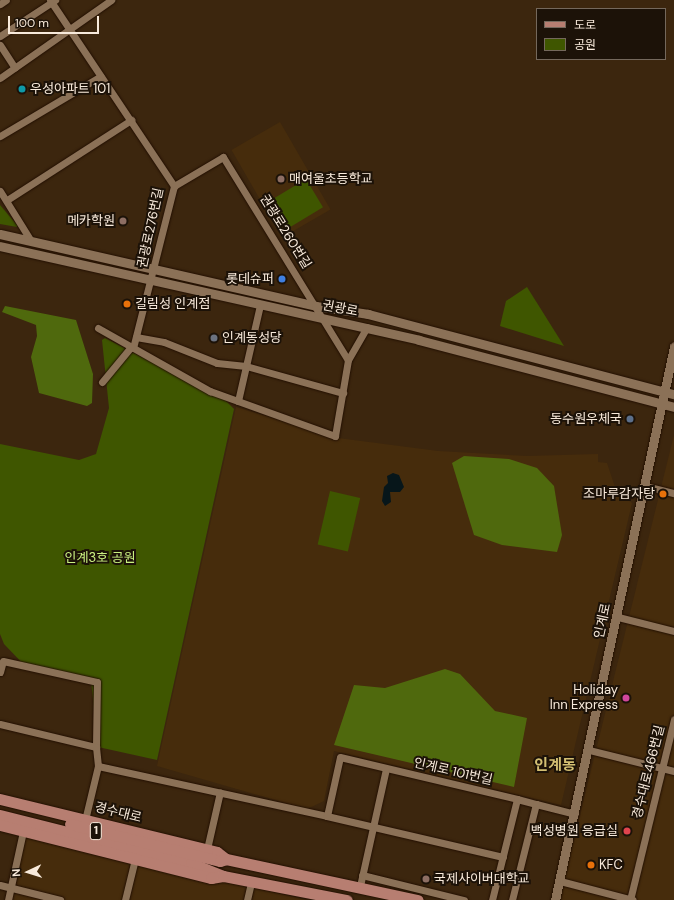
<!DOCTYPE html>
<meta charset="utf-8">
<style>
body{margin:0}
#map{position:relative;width:674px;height:900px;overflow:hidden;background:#3c260e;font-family:"DM Sans","Noto Sans KR",sans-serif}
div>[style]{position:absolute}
.built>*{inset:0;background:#462c0c;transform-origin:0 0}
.green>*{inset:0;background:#3f5600;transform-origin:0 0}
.forest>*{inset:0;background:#4f690d}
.water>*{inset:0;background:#07161a}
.roads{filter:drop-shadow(0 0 1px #220f00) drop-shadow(0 0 1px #220f00)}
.minor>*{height:7px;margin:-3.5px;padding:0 3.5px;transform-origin:3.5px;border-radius:3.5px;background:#8b7157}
.tertiary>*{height:9px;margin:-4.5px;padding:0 4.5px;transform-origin:4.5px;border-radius:4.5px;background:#8b7157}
.primary>*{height:11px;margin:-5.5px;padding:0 5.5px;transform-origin:5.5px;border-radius:5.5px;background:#b77e71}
.dots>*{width:11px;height:11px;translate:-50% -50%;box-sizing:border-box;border:2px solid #1c1208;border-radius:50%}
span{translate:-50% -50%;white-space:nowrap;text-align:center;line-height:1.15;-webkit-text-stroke:4px #1c1208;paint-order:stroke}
.shield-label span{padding:1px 3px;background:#1c1208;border:1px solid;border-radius:3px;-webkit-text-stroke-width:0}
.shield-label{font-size:12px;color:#f8eadb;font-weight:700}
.poi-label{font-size:13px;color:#f8eadb}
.left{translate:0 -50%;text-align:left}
.right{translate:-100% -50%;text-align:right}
.street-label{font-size:13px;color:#f8eadb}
.park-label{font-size:13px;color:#caf181}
.quarter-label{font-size:15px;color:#d3bf72;font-weight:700}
.legend{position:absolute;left:536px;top:8px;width:130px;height:52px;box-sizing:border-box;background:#1c1208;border:1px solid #74685c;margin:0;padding:5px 7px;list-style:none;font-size:12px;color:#f8eadb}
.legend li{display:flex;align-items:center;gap:8px;height:20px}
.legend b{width:20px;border:1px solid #74685c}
.north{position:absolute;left:8px;top:852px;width:40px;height:40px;-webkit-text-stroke:3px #1c1208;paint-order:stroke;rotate:266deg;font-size:11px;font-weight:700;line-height:16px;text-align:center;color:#f8eadb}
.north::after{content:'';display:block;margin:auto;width:14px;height:18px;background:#f8eadb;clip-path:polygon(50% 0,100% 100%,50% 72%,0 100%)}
.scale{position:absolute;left:8px;top:16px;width:91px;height:18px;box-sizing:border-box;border:2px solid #f8eadb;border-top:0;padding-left:5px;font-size:12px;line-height:14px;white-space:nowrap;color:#f8eadb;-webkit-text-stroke:3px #1c1208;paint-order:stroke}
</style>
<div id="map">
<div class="built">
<i style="left:280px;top:122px;width:101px;height:56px;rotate:60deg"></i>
<i style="clip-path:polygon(236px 407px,338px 438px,438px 451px,528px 456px,598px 454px,598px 462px,607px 463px,616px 490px,632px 503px,561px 805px,334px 751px,324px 801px,307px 809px,157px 766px)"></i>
<i style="clip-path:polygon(674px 435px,674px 900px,559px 900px)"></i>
<i style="clip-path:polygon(25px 835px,307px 900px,10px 900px)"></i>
</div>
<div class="green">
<i style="left:306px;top:179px;width:33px;height:42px;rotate:59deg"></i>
<i style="clip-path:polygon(0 205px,17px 225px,17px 227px,0 224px)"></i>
<i style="clip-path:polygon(527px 287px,564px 346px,500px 326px,506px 301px)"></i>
<i style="clip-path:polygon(105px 338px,226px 401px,234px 409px,157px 760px,98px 747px,91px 681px,28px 669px,4px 644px,0 634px,0 444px,79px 460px,96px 454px,109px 408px,102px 340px)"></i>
<i style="left:330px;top:491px;width:31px;height:55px;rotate:13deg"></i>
</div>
<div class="forest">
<i style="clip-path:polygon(5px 306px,76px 320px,93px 374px,92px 403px,87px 406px,39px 393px,31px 357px,37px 336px,36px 325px,2px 312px)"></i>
<i style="clip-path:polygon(464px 456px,509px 459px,537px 468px,554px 486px,562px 535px,557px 552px,502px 545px,474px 535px,452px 463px)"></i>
<i style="clip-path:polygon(445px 669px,460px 674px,495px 711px,527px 718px,514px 787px,334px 745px,354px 685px,385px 688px)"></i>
</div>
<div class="water">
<i style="clip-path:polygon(393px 473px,399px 475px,404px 487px,400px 492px,390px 492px,391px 502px,385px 506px,382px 501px,384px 487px,388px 483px,387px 476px)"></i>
</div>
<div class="roads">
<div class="minor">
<i style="left:50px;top:0;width:224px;rotate:56.3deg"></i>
<i style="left:174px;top:186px;width:167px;rotate:104.2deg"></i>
<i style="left:0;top:4px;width:7px;rotate:-34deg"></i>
<i style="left:0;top:36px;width:66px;rotate:-33.2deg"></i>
<i style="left:0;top:45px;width:27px;rotate:57deg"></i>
<i style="left:0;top:78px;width:136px;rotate:-35.1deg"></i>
<i style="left:0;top:136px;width:117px;rotate:-30.7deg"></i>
<i style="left:174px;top:186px;width:57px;rotate:-30.6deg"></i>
<i style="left:223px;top:157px;width:238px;rotate:58.4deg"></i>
<i style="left:0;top:191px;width:59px;rotate:58.2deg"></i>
<i style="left:7px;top:200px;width:148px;rotate:-32.8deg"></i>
<i style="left:98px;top:328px;width:129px;rotate:29.4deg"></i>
<i style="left:210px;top:391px;width:133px;rotate:19.8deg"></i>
<i style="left:335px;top:436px;width:77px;rotate:-80.3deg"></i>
<i style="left:348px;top:360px;width:38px;rotate:-60deg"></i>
<i style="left:136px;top:337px;width:28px;rotate:10deg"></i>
<i style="left:164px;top:342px;width:57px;rotate:21.6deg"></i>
<i style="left:217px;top:363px;width:29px;rotate:6deg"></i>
<i style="left:246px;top:366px;width:101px;rotate:15.6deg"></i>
<i style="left:102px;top:382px;width:45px;rotate:-50.4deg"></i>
<i style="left:238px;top:401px;width:98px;rotate:-77.1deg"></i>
<i style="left:645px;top:486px;width:30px;rotate:14deg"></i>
<i style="left:618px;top:617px;width:58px;rotate:14deg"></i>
<i style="left:0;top:672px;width:11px;rotate:-75deg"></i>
<i style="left:3px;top:661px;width:96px;rotate:12.6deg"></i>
<i style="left:97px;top:682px;width:65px;rotate:90.9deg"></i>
<i style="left:0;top:724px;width:99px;rotate:13.5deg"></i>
<i style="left:96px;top:747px;width:19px;rotate:84deg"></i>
<i style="left:589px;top:750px;width:88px;rotate:13.9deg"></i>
<i style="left:85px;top:820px;width:56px;rotate:-76.5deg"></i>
<i style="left:98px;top:766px;width:234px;rotate:12.3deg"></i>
<i style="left:207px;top:849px;width:58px;rotate:-77.2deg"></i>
<i style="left:503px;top:857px;width:181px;rotate:-166.9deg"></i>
<i style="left:327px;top:816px;width:60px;rotate:-77.6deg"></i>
<i style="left:340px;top:757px;width:182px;rotate:13.3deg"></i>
<i style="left:362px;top:875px;width:105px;rotate:13.8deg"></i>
<i style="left:560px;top:881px;width:75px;rotate:14.6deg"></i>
<i style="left:0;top:885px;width:62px;rotate:14deg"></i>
<i style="left:360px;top:886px;width:120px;rotate:-77.5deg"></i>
<i style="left:8px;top:900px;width:71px;rotate:-77.7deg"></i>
<i style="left:125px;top:900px;width:42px;rotate:-76.3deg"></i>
<i style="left:247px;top:900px;width:18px;rotate:-77deg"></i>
<i style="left:492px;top:900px;width:104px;rotate:-76.1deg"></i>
<i style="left:517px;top:799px;width:20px;rotate:15deg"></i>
<i style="left:512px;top:900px;width:99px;rotate:-76deg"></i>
<i style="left:536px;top:804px;width:40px;rotate:14.4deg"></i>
<i style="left:630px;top:900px;width:186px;rotate:-76.3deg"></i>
</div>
<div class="tertiary">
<i style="left:0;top:234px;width:324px;rotate:12.8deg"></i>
<i style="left:316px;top:306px;width:53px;rotate:8.7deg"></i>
<i style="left:368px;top:314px;width:316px;rotate:14.7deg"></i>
<i style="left:0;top:246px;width:429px;rotate:12.6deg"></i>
<i style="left:419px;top:340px;width:264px;rotate:14.7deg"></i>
<i style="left:555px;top:900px;width:566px;rotate:-77.86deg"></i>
</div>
<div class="primary">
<i style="left:0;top:799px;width:223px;rotate:13.7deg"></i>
<i style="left:217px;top:852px;width:11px;rotate:38deg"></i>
<i style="left:226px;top:859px;width:196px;rotate:12.1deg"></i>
<i style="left:0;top:815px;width:197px;rotate:14.1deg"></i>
<i style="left:191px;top:863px;width:35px;rotate:22deg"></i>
<i style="left:70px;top:824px;width:154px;rotate:13.9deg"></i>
<i style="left:220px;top:861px;width:6px;rotate:-18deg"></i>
<i style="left:0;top:825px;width:218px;rotate:14.1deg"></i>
<i style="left:211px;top:878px;width:12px;rotate:-9deg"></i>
<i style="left:223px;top:876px;width:126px;rotate:11deg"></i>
</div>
</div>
<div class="dots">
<i style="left:22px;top:89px;background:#0f9aa8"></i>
<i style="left:281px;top:179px;background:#8d6e63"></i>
<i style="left:123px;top:221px;background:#8d6e63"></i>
<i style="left:282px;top:279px;background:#3f7fe0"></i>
<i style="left:127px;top:304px;background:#e8710a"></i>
<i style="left:214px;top:338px;background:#6b7280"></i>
<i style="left:630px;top:419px;background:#5c6f8a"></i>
<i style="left:663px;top:494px;background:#e8710a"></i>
<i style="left:626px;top:698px;background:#d1479c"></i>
<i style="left:627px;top:831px;background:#e0444e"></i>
<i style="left:591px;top:865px;background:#e8710a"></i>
<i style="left:426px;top:879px;background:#8d6e63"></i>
</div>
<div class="shield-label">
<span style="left:96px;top:831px">1</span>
</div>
<div class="poi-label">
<span class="left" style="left:30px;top:89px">우성아파트 101</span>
<span class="left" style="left:289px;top:179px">매여울초등학교</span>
<span class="right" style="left:115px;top:221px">메카학원</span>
<span class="right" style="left:274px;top:279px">롯데슈퍼</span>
<span class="left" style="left:135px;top:304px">길림성 인계점</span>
<span class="left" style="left:222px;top:338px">인계동성당</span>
<span class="right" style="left:622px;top:419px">동수원우체국</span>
<span class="right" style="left:655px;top:494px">조마루감자탕</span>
<span class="right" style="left:618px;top:698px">Holiday<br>Inn Express</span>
<span class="right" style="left:618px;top:831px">백성병원 응급실</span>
<span class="left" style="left:599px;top:865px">KFC</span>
<span class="left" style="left:434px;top:879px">국제사이버대학교</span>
</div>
<div class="street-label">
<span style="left:151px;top:228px;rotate:-78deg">권광로276번길</span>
<span style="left:285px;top:232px;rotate:58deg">권광로260번길</span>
<span style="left:340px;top:309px;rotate:11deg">권광로</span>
<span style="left:603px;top:621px;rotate:-78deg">인계로</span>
<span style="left:453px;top:772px;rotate:13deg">인계로 101번길</span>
<span style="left:649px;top:772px;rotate:-76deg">경수대로466번길</span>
<span style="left:118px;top:813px;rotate:14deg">경수대로</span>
</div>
<div class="park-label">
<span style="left:100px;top:558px">인계3호 공원</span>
</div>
<div class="quarter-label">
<span style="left:555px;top:766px">인계동</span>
</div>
<ul class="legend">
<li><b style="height:5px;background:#b77e71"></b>도로</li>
<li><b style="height:11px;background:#3f5600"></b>공원</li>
</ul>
<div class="north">N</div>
<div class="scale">100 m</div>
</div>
